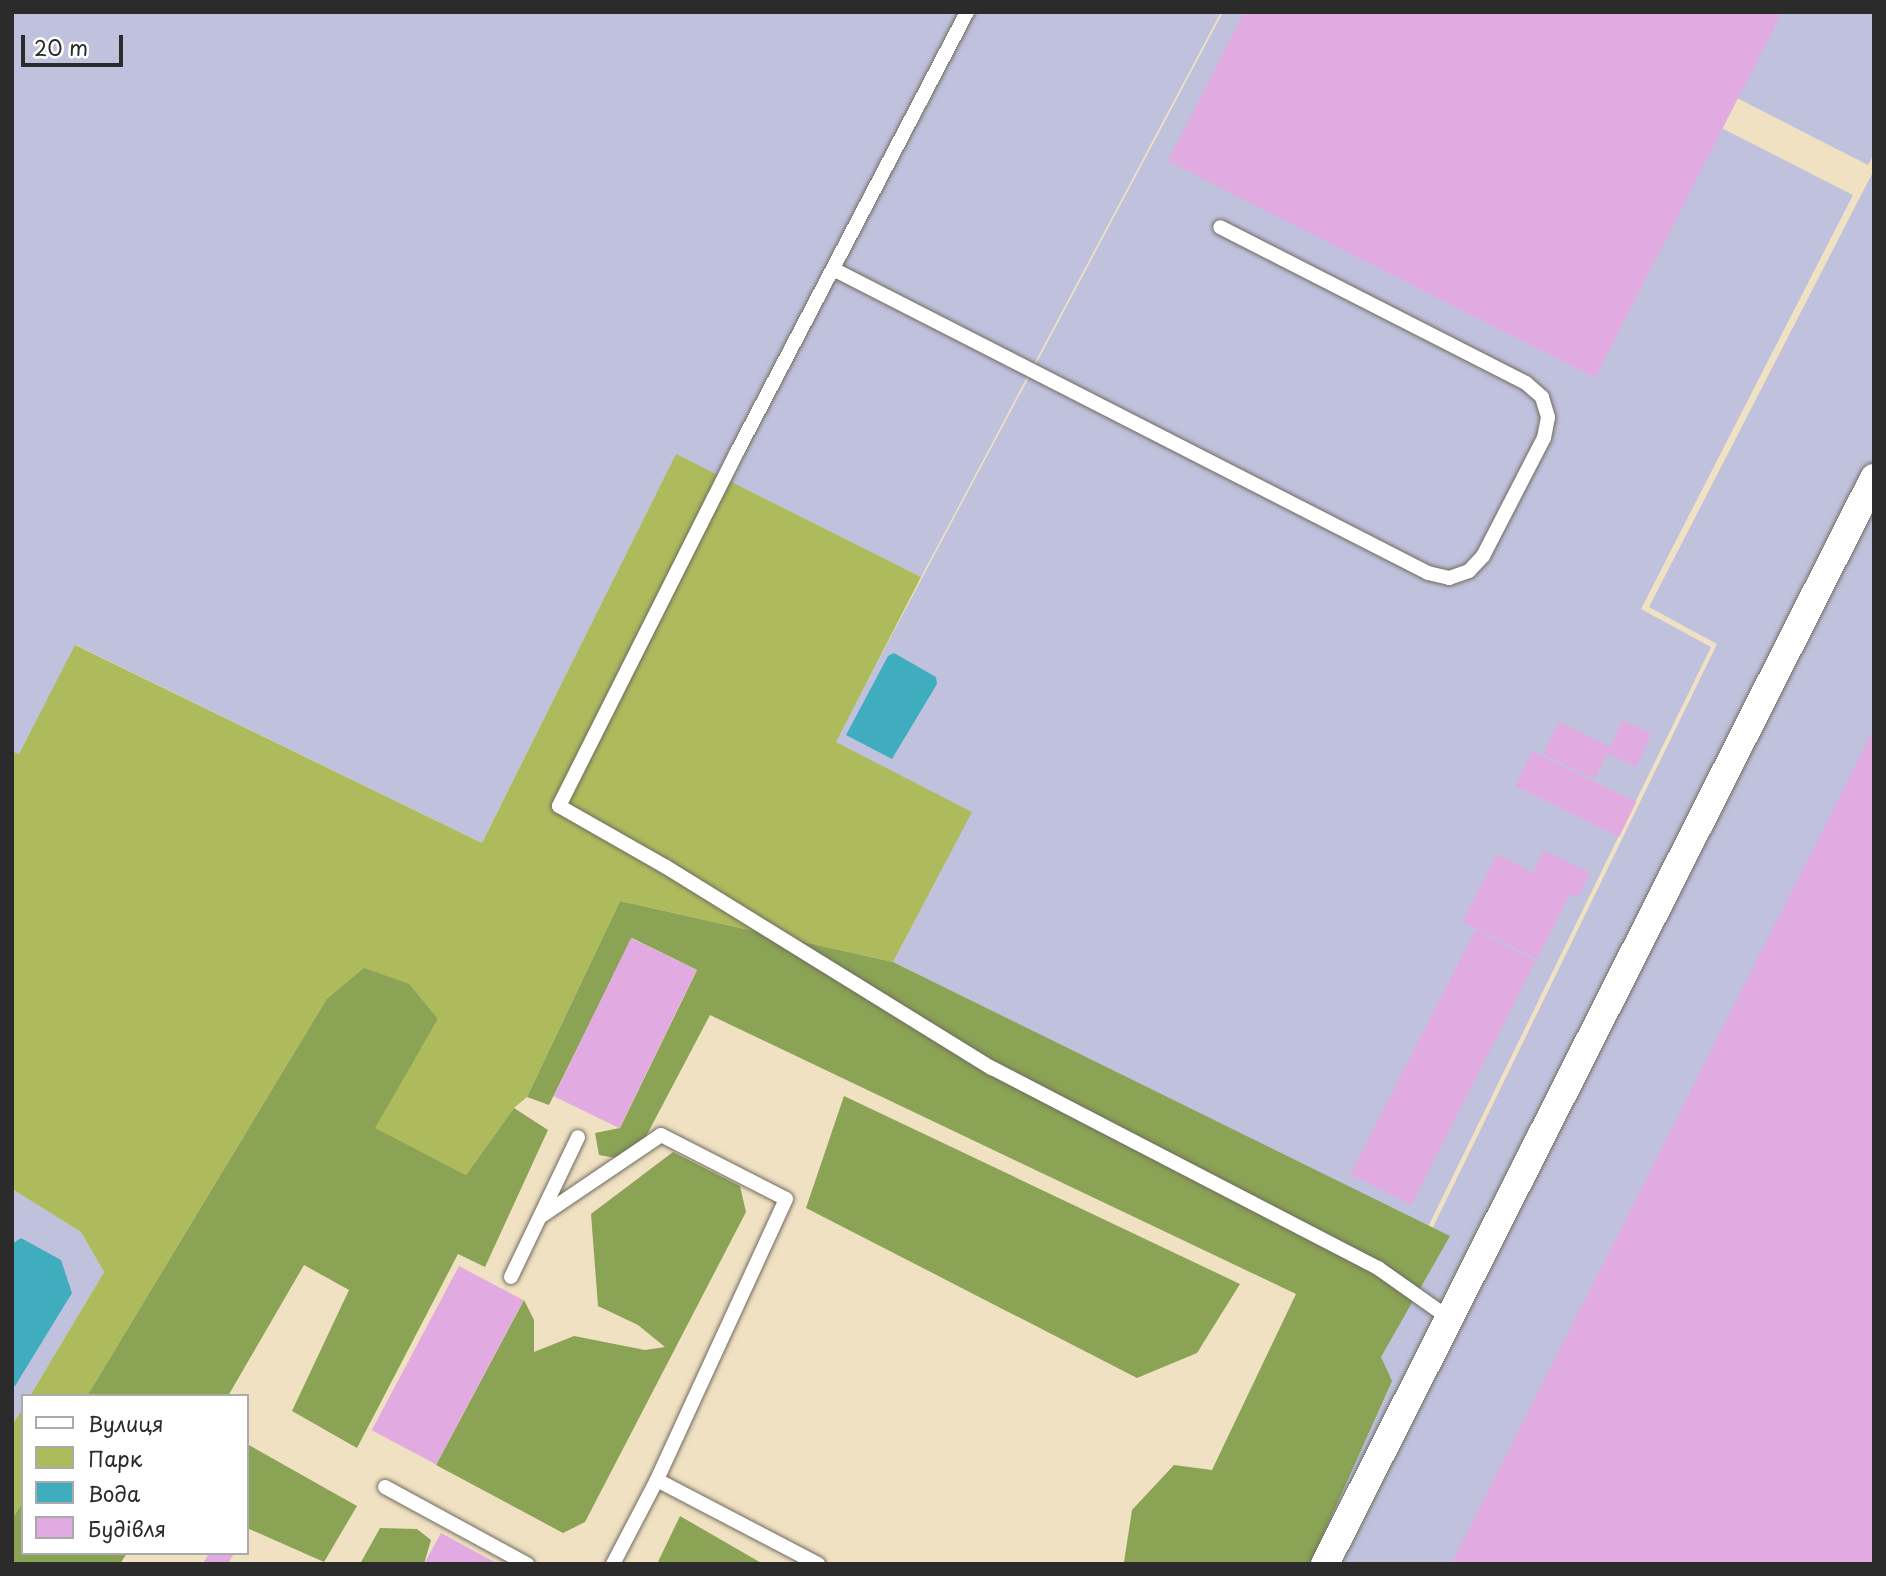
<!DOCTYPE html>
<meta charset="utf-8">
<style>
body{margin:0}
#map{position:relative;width:1886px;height:1576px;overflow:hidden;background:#f0e1c2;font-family:"Playpen Sans",sans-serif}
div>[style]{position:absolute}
.industrial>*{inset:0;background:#c0c2dd}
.green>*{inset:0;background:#aebb5d}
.forest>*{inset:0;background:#8aa354}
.water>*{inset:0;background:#40adbf}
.building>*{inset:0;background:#e1aae1;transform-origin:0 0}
.roads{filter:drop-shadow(0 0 2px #706b60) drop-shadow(0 0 2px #706b60)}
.service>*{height:14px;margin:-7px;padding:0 7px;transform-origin:7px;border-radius:7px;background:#fff}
.minor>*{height:28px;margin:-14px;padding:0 14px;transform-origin:14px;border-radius:14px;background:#fff}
span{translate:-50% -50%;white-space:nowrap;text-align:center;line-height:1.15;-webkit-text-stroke:5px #fff;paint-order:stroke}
.frame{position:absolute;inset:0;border:14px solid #2b2b2b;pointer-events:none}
.legend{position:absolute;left:21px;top:1394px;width:228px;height:161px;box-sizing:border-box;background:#fff;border:2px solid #aaa;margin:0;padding:9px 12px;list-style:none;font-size:21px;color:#2b2b2b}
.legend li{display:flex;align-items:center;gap:14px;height:35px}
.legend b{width:35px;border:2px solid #aaa}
.scale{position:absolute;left:21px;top:35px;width:102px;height:32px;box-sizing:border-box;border:4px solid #2b2b2b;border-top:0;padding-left:9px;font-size:21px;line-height:24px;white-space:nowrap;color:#2b2b2b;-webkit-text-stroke:5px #fff;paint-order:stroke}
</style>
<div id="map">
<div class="industrial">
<i style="clip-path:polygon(12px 12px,1221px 12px,921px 577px,676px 455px,482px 843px,76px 645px,19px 754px,12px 751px)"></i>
<i style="clip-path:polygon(1223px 12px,1494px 12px,1853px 195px,1641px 609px,1711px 647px,1428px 1227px,893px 962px,971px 812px,835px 742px)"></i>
<i style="clip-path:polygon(1568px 12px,1874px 12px,1874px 154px,1868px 165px)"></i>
<i style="clip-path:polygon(1874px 170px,1874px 1564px,1269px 1564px,1717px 644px,1649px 607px)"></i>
<i style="clip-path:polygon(12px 1189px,81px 1232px,104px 1272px,30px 1396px,23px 1396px,23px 1408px,12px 1425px)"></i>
</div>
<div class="green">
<i style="clip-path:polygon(676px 454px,921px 577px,836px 742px,972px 812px,893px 962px,620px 901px,527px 1097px,514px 1108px,466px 1175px,374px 1128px,438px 1019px,326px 1000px,87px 1396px,30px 1396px,104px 1272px,81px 1232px,12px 1189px,12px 751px,19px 754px,75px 645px,482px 843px)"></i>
<i style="clip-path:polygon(23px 1408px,23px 1502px,12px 1519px,12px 1425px)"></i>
</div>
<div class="forest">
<i style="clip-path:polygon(620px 901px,893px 962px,1450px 1236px,1381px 1357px,1392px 1381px,1310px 1564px,1124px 1562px,1132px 1510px,1174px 1465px,1212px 1470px,1296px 1294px,710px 1015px,633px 1161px,599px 1155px,595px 1133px,620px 1128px,697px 970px,632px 938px,549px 1105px,527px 1097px)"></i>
<i style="clip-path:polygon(364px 968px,409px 984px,438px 1019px,375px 1128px,466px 1175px,514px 1108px,548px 1130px,485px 1267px,458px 1254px,357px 1448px,292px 1411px,349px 1290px,304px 1265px,228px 1396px,87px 1396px,326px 1000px)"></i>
<i style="clip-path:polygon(844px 1096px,1240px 1284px,1197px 1353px,1137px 1378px,806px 1208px)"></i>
<i style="clip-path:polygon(673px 1152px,740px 1186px,746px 1212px,585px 1522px,563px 1533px,436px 1465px,524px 1300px,534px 1320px,534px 1352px,574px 1336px,645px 1350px,665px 1347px,638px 1325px,598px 1306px,591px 1214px)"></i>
<i style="clip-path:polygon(247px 1444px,357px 1506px,324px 1562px,247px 1528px)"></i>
<i style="clip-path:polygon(23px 1502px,23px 1553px,127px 1553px,120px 1564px,12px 1564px,12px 1519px)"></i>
<i style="clip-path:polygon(680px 1516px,763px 1564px,657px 1564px)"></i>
<i style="clip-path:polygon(380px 1528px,417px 1529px,431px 1540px,424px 1564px,360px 1564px)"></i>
</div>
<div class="water">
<i style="clip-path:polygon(894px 653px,936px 677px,937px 684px,892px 759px,846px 735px,888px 656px)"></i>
<i style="clip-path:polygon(21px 1238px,61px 1260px,72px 1293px,15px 1386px,12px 1385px,12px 1244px)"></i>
</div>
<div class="building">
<i style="clip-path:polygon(1244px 12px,1782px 12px,1595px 378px,1168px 161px)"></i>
<i style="clip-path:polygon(1623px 720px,1651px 734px,1636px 767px,1607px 753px,1595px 779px,1543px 754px,1559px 722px,1610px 747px)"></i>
<i style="clip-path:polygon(1874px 729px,1874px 1564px,1451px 1564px)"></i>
<i style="left:1532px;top:751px;width:116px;height:39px;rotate:26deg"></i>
<i style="clip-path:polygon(1544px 850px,1590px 873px,1578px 897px,1570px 894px,1537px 959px,1462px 922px,1497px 854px,1533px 873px)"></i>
<i style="left:1475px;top:930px;width:68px;height:274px;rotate:27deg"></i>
<i style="left:631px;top:938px;width:73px;height:176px;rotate:26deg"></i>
<i style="left:459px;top:1266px;width:73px;height:186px;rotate:28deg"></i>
<i style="clip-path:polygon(441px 1533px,498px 1564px,424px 1564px)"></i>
<i style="clip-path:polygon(209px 1553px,229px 1553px,233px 1555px,228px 1564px,203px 1564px)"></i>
</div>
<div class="roads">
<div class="service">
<i style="left:967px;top:12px;width:499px;rotate:117.6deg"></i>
<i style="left:736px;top:454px;width:394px;rotate:116.7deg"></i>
<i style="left:559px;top:806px;width:123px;rotate:29.7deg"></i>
<i style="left:666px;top:867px;width:383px;rotate:31.7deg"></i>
<i style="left:992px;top:1068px;width:435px;rotate:27.4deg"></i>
<i style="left:1378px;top:1268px;width:87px;rotate:35.2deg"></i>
<i style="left:833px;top:269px;width:668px;rotate:27.06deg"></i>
<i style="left:1428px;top:573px;width:22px;rotate:13deg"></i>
<i style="left:1449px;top:578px;width:21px;rotate:-19deg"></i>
<i style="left:1469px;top:571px;width:21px;rotate:-47deg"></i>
<i style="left:1483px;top:556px;width:133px;rotate:-62.7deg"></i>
<i style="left:1544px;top:438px;width:21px;rotate:-79deg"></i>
<i style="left:1548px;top:417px;width:21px;rotate:-107deg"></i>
<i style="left:1542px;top:397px;width:21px;rotate:-139deg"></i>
<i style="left:1526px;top:383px;width:343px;rotate:-153deg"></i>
<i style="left:540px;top:1217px;width:146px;rotate:-34.1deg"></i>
<i style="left:661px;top:1135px;width:140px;rotate:27.1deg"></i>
<i style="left:786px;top:1199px;width:309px;rotate:114.7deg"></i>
<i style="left:511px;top:1277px;width:155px;rotate:-64.4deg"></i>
<i style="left:385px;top:1487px;width:162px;rotate:28.5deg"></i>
<i style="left:613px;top:1564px;width:95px;rotate:-62.4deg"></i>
<i style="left:657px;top:1480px;width:182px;rotate:27.6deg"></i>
</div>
<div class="minor">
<i style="left:1325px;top:1564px;width:1217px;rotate:-63.18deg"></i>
</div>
</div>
<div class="frame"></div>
<ul class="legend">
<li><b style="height:9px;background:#fff"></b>Вулиця</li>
<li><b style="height:19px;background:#aebb5d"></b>Парк</li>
<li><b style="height:19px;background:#40adbf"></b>Вода</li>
<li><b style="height:19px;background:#e1aae1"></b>Будівля</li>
</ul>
<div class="scale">20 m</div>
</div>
